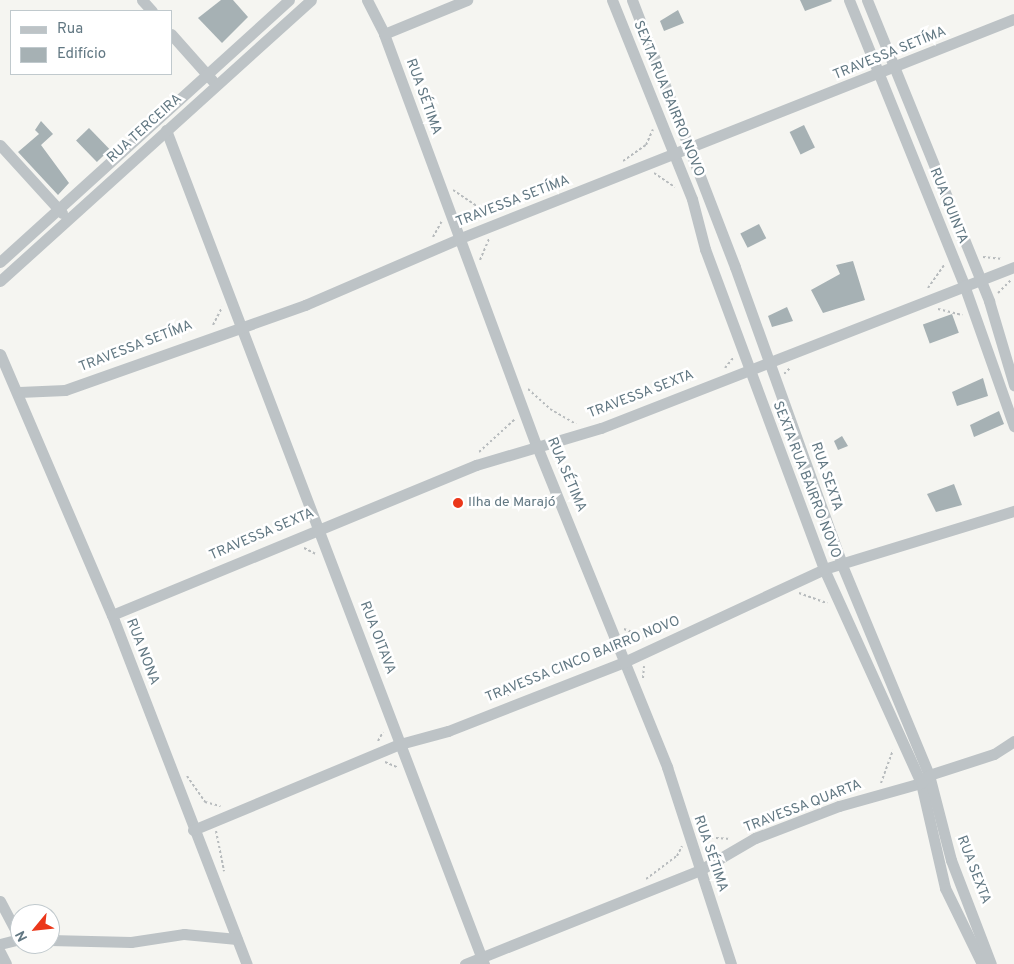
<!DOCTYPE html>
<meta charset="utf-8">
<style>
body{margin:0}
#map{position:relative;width:1014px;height:964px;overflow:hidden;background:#f5f5f1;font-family:Overpass,sans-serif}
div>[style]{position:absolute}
.building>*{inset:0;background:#a6b1b4;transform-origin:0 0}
.path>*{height:2px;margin-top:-1px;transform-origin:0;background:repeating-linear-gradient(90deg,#b7bbbd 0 2.5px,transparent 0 5px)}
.minor>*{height:11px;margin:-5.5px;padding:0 5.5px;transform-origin:5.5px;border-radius:5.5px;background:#bdc3c6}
.dots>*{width:14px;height:14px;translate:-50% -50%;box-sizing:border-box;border:2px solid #fff;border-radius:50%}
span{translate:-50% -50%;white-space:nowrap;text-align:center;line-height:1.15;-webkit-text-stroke:5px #fff;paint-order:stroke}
.street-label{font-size:14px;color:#627883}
.poi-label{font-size:14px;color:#627883}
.left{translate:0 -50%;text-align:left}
.legend{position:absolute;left:10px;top:10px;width:162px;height:65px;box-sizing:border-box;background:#fff;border:1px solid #c0c9cd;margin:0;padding:6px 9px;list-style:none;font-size:15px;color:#627883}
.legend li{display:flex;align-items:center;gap:10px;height:25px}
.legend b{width:25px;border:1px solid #c0c9cd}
.north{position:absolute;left:10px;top:904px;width:50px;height:50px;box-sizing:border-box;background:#fff;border:1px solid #c0c9cd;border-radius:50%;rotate:242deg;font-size:14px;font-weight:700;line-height:20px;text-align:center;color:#627883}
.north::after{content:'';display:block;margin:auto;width:18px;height:22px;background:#eb371a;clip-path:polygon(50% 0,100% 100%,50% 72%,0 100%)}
</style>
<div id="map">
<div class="building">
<i style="clip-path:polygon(221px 0,233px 0,248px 17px,222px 43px,198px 18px)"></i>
<i style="clip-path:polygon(800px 0,831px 0,832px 1px,805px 11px)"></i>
<i style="clip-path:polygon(678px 10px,684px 23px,664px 31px,660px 21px)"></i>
<i style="clip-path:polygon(41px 121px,53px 134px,41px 145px,69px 183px,58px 195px,18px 152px,39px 134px,35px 130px)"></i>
<i style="left:804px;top:125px;width:25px;height:16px;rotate:64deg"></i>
<i style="left:89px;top:128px;width:30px;height:18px;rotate:46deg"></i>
<i style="left:759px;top:224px;width:16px;height:21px;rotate:63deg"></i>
<i style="clip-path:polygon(853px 261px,865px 300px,823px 313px,811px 290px,840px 274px,836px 265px)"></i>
<i style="clip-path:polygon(787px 307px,793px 321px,772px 327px,768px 316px)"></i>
<i style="left:952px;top:314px;width:20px;height:31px;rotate:70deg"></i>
<i style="clip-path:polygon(983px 378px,988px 396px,957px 406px,952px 392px)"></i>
<i style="clip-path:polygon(999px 411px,1004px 424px,974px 437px,970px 425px)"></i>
<i style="clip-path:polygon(842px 436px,848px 446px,838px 450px,834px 441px)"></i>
<i style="clip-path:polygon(954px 484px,962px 505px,936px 512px,927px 494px)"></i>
</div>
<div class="path">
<i style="left:623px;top:161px;width:28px;rotate:-35deg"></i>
<i style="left:646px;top:145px;width:17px;rotate:-66deg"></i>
<i style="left:654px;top:173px;width:25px;rotate:34deg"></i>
<i style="left:453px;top:190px;width:45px;rotate:34deg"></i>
<i style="left:433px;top:237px;width:18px;rotate:-61deg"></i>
<i style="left:983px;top:257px;width:20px;rotate:6deg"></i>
<i style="left:480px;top:260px;width:23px;rotate:-67deg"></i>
<i style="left:928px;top:288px;width:28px;rotate:-55deg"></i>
<i style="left:998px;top:293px;width:18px;rotate:-45deg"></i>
<i style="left:938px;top:309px;width:25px;rotate:14deg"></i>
<i style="left:213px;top:325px;width:20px;rotate:-63deg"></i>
<i style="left:725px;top:368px;width:13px;rotate:-51deg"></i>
<i style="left:784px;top:374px;width:10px;rotate:-45deg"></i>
<i style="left:528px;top:389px;width:30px;rotate:42deg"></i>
<i style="left:550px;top:409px;width:30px;rotate:30deg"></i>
<i style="left:479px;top:452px;width:49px;rotate:-42.5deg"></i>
<i style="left:559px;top:469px;width:20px;rotate:-75deg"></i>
<i style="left:304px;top:548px;width:13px;rotate:27deg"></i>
<i style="left:799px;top:593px;width:30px;rotate:20deg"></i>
<i style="left:624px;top:629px;width:27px;rotate:20deg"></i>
<i style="left:643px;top:678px;width:12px;rotate:-85deg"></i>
<i style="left:492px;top:701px;width:30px;rotate:-21deg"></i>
<i style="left:378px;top:741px;width:10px;rotate:-61deg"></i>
<i style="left:385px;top:762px;width:13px;rotate:23deg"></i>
<i style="left:187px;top:776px;width:32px;rotate:55deg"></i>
<i style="left:205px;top:802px;width:16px;rotate:15deg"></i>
<i style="left:881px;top:783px;width:35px;rotate:-70deg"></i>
<i style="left:216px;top:831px;width:41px;rotate:78.7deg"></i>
<i style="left:701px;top:837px;width:30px;rotate:4deg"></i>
<i style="left:646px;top:879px;width:39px;rotate:-37deg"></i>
<i style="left:677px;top:856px;width:11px;rotate:-63deg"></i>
</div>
<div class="minor">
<i style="left:142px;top:0;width:15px;rotate:48deg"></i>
<i style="left:367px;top:0;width:38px;rotate:63deg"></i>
<i style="left:384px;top:34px;width:437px;rotate:69.7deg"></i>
<i style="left:536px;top:444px;width:349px;rotate:67.9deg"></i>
<i style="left:667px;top:767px;width:207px;rotate:72deg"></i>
<i style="left:612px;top:0;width:214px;rotate:68.1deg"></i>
<i style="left:692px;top:199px;width:52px;rotate:75.4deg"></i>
<i style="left:705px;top:249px;width:341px;rotate:69.6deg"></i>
<i style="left:824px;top:569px;width:235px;rotate:65.6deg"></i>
<i style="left:921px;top:783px;width:108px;rotate:77.1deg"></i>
<i style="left:945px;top:888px;width:85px;rotate:64deg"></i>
<i style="left:632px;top:0;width:286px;rotate:68.9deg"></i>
<i style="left:735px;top:267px;width:317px;rotate:70.2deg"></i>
<i style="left:842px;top:565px;width:227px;rotate:67.5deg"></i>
<i style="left:929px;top:775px;width:88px;rotate:75.5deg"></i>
<i style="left:951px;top:860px;width:111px;rotate:69deg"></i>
<i style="left:849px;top:0;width:307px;rotate:68deg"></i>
<i style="left:964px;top:285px;width:150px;rotate:70.5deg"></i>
<i style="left:867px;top:0;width:325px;rotate:67.9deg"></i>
<i style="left:989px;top:301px;width:88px;rotate:73.4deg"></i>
<i style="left:171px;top:34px;width:62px;rotate:48.3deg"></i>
<i style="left:384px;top:34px;width:90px;rotate:-22.3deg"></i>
<i style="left:166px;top:130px;width:893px;rotate:69.13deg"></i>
<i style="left:0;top:145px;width:92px;rotate:47.6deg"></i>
<i style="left:0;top:262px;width:390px;rotate:-42.2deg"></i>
<i style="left:0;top:281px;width:419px;rotate:-42.1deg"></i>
<i style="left:0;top:354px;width:284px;rotate:66.8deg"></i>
<i style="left:112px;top:615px;width:374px;rotate:68.9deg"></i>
<i style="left:19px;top:392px;width:46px;rotate:-2.5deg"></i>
<i style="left:65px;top:390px;width:255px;rotate:-19.5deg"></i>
<i style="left:305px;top:305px;width:167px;rotate:-23.3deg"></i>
<i style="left:458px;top:239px;width:598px;rotate:-21.59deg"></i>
<i style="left:112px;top:615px;width:394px;rotate:-22.4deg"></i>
<i style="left:476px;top:465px;width:130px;rotate:-16.5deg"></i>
<i style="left:601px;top:428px;width:443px;rotate:-21.3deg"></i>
<i style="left:193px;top:830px;width:224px;rotate:-22.6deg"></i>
<i style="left:400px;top:744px;width:50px;rotate:-15.2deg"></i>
<i style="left:448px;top:731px;width:189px;rotate:-21.4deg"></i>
<i style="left:624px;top:662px;width:221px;rotate:-24.9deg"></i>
<i style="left:824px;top:569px;width:199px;rotate:-17deg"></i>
<i style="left:0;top:901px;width:43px;rotate:62.2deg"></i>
<i style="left:50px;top:940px;width:81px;rotate:1.4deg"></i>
<i style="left:131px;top:942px;width:54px;rotate:-8.6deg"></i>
<i style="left:184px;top:934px;width:53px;rotate:5.4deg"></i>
<i style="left:0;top:944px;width:21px;rotate:-14deg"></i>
<i style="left:0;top:952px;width:13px;rotate:63deg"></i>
<i style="left:465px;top:964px;width:253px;rotate:-21.8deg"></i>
<i style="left:700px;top:870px;width:64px;rotate:-30.2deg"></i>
<i style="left:755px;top:838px;width:90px;rotate:-20.9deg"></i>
<i style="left:839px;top:806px;width:85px;rotate:-15.7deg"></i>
<i style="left:921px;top:783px;width:11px;rotate:-45deg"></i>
<i style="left:929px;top:775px;width:68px;rotate:-17.9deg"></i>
<i style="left:994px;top:754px;width:24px;rotate:-33deg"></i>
</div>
<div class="dots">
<i style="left:458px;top:503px;background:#eb371a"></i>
</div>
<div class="street-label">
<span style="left:890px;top:54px;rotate:-22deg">TRAVESSA SETÍMA</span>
<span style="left:423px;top:97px;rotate:70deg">RUA SÉTIMA</span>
<span style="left:668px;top:99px;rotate:68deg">SEXTA RUA BAIRRO NOVO</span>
<span style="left:145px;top:129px;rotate:-42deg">RUA TERCEIRA</span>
<span style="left:513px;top:202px;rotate:-21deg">TRAVESSA SETÍMA</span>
<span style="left:948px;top:206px;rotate:68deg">RUA QUINTA</span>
<span style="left:136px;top:347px;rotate:-21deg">TRAVESSA SETÍMA</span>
<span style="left:641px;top:395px;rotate:-21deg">TRAVESSA SEXTA</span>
<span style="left:566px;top:475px;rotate:67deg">RUA SÉTIMA</span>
<span style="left:826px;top:477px;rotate:71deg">RUA SEXTA</span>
<span style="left:806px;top:480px;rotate:69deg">SEXTA RUA BAIRRO NOVO</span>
<span style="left:262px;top:535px;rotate:-23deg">TRAVESSA SEXTA</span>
<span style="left:377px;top:638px;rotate:69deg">RUA OITAVA</span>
<span style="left:142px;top:652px;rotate:69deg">RUA NONA</span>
<span style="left:583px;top:660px;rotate:-22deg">TRAVESSA CINCO BAIRRO NOVO</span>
<span style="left:803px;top:807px;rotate:-21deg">TRAVESSA QUARTA</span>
<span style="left:710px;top:854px;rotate:71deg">RUA SÉTIMA</span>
<span style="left:973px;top:870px;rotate:69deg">RUA SEXTA</span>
</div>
<div class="poi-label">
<span class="left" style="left:468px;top:503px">Ilha de Marajó</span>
</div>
<ul class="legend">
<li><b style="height:6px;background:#bdc3c6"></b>Rua</li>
<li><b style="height:14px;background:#a6b1b4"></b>Edifício</li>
</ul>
<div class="north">N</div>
</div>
